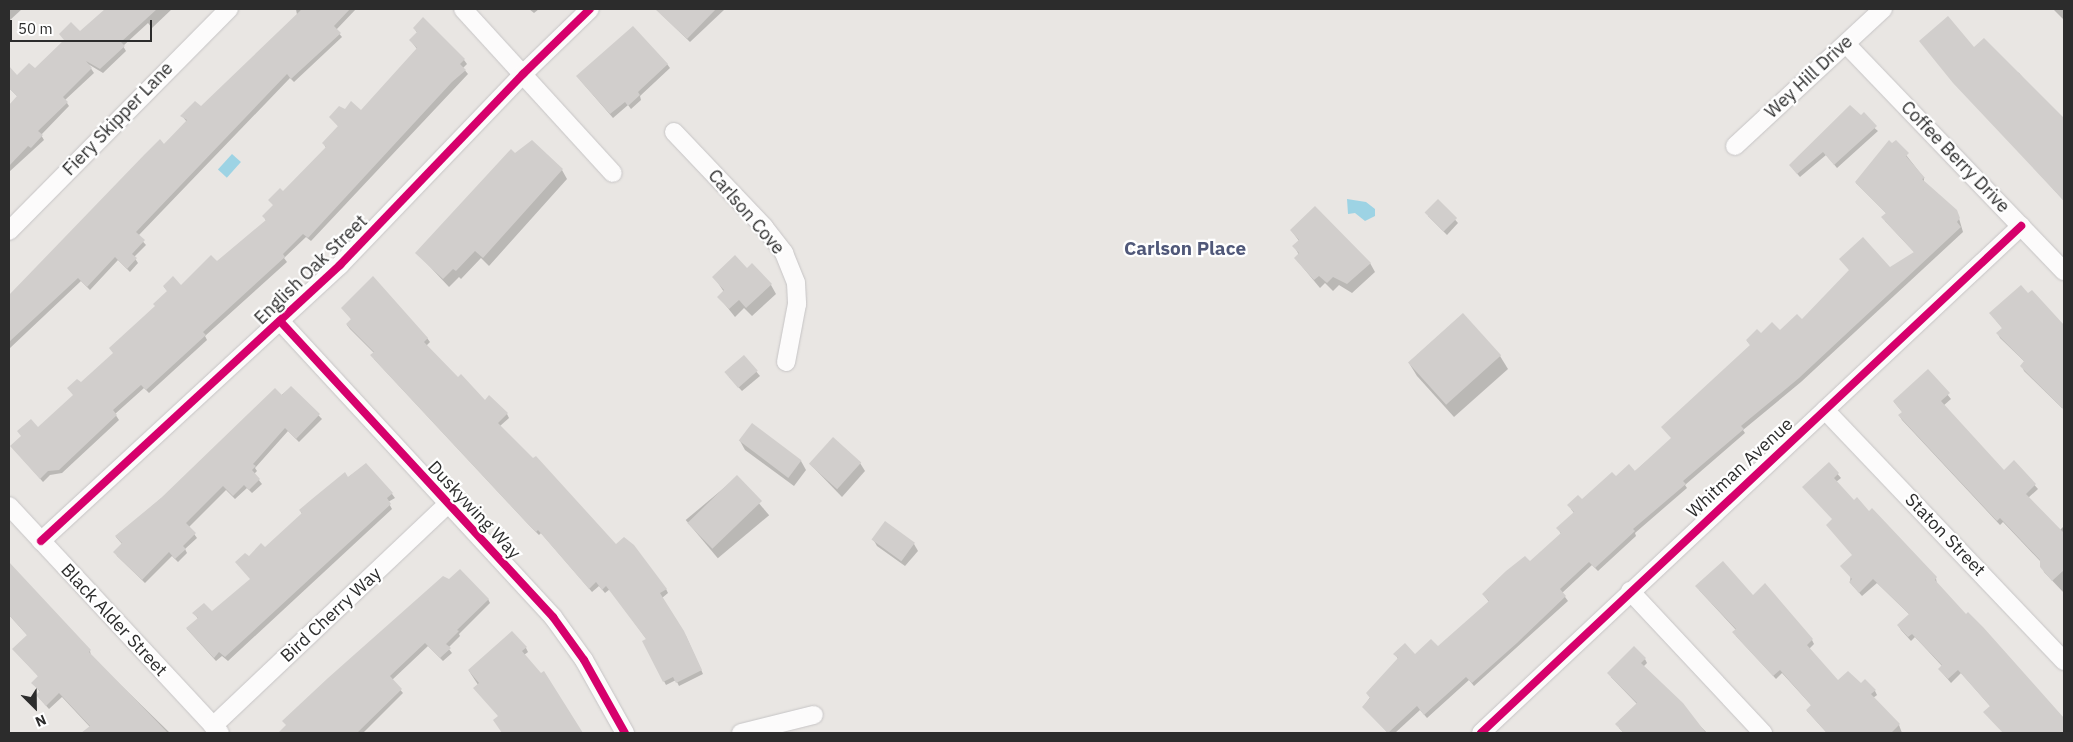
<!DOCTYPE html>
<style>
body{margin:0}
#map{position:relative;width:2073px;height:742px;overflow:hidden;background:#e9e6e3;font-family:"IBM Plex Sans",sans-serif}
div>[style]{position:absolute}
.water>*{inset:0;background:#9dd3e4;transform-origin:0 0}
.shadow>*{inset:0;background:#0003;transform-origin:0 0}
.building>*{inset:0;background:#d1cecc;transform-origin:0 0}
.roads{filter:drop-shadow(0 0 1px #c6c4c5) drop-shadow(0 0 1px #c6c4c5)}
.minor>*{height:18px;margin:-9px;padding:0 9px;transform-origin:9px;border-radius:9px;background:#fcfbfb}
.cycleway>*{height:8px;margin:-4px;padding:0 4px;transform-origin:4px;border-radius:4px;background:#d6006c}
span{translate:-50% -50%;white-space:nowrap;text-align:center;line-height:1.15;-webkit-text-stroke:4.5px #fff;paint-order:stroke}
.street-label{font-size:18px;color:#2c2c2c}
.neighbourhood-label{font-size:19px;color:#505879;font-weight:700}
.frame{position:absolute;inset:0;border:10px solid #2c2c2c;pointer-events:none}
.north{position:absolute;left:10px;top:682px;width:50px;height:50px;-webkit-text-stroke:4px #fff;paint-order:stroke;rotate:157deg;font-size:14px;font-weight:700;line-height:20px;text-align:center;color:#2c2c2c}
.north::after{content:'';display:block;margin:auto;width:18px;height:22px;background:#2c2c2c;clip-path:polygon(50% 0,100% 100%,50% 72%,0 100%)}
.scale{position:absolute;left:10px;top:20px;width:142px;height:22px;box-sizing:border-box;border:2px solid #2c2c2c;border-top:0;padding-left:6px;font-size:15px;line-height:18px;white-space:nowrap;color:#2c2c2c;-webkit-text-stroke:4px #fff;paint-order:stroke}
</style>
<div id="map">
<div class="water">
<i style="left:232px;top:154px;width:12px;height:21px;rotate:42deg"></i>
<i style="clip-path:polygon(1347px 199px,1366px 202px,1375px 209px,1375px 216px,1365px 221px,1355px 213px,1348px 214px)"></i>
</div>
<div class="shadow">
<i style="clip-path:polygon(9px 9px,22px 9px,9px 21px)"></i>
<i style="clip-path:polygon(107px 9px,172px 9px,152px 28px,148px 23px,123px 46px,126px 51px,103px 73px,88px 64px,94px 73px,65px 100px,69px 106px,41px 135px,44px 140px,9px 172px,9px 106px,18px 97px,9px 88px,9px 79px,14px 74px,17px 77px,35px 70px)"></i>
<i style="clip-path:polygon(296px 9px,356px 9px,336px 30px,342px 37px,294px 82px,290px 78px,138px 236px,146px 245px,134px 257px,138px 263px,130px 272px,118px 260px,90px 290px,81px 281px,9px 349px,9px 296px,187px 122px,182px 116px,201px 108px,297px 15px)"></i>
<i style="clip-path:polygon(529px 9px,539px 9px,534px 13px)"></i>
<i style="clip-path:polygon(660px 9px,725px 9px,690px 42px,661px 14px)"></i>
<i style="clip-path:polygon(2053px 9px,2064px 9px,2064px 20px)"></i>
<i style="clip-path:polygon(423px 19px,464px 60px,467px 64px,463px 68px,468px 74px,311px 241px,306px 237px,284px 258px,287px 262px,205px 336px,207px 340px,149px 393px,144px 388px,115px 414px,119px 420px,62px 473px,50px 475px,43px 482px,11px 446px,38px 429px,74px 395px,81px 384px,114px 354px,156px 306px,168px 292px,164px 287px,181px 286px,217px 263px,266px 221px,264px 216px,274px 206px,270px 200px,283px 193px,326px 148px,324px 144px,339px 127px,330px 117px,361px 112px,417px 49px,411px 41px,418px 34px,414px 28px)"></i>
<i style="clip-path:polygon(1923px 45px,1974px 49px,2019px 73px,2064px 126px,2064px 201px)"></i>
<i style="clip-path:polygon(667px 64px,670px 68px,640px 96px,641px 100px,631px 109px,628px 105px,613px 118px,580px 80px)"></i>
<i style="clip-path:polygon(1861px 117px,1878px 131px,1837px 168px,1826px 155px,1800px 177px,1793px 169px)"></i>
<i style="clip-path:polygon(1896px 142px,1924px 178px,1924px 183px,1958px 215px,1963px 232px,1801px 382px,1743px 430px,1745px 433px,1685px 485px,1687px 488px,1635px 533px,1636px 536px,1598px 571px,1592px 565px,1562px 593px,1568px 601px,1474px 686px,1469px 680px,1427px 718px,1420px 710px,1395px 733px,1388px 733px,1363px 707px,1398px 659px,1395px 654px,1415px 655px,1438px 648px,1489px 602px,1483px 594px,1530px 563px,1561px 534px,1558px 528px,1574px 513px,1571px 509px,1616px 478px,1634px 472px,1672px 439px,1751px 346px,1747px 341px,1780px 332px,1802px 321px,1850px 271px,1841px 259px,1890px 268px,1915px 253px,1885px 221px,1887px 214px,1856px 183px)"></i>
<i style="clip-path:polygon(515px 155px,562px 170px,567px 179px,489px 266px,481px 258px,461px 279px,459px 277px,449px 287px,417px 253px)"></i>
<i style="clip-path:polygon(1438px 200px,1458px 223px,1447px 235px,1428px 216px)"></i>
<i style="clip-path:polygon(1291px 230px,1370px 263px,1375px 272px,1352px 293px,1339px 285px,1333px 291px,1325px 283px,1320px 288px,1295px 258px,1299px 255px,1294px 246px,1299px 241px)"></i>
<i style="clip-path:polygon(747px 269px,771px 285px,776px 294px,752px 316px,744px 308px,735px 317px,719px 297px,724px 292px,714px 277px)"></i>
<i style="clip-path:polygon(2031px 292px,2064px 326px,2062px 408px,2024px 371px,2022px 366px,2025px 362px,2000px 338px,1998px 334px,2003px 329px,1991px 314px)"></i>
<i style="clip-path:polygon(343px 309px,427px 338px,430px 342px,426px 346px,458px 379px,485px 402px,507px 414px,509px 418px,500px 426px,616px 546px,666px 589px,668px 593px,662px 598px,686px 636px,703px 674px,679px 686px,676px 680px,666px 685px,644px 642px,647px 640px,610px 589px,605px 593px,599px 586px,592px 592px,541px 533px,539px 535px,529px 525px,374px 359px,374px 353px,350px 329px,347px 325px,352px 320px)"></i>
<i style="clip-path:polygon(1500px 356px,1508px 369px,1454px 417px,1417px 376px,1409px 363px)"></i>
<i style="clip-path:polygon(744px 357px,760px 376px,742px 391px,729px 377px)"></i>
<i style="clip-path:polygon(1928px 371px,1951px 399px,1943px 406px,2004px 471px,2014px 462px,2038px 489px,2028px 498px,2060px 530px,2064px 526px,2064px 593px,2044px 572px,2041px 562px,2003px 522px,2000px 525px,1902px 420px,1899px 415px,1903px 413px,1894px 402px)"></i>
<i style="clip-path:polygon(291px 387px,322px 419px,299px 442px,288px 431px,255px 468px,257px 471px,254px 474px,262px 484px,252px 493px,247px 488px,235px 499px,226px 490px,189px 527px,197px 538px,185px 549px,187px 553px,178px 562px,172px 556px,145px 583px,117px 556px,115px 552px,122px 544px,116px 537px)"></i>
<i style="clip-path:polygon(740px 441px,801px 461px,806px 470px,794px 486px,745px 450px)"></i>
<i style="clip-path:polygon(860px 463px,865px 471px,842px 497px,811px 465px)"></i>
<i style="clip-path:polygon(1829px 464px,1841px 478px,1836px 482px,1854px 501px,1869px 512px,1872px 510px,1936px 578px,1937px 585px,1966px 616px,1982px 628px,2064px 719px,2064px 733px,2004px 733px,1988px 716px,1991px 707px,1961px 673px,1951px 683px,1939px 669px,1942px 666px,1915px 637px,1911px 641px,1901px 630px,1898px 625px,1910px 615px,1877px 583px,1862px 596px,1853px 586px,1850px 582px,1853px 555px,1833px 520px)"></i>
<i style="clip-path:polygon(366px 465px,392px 494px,395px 498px,388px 502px,392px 509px,228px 661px,222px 656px,216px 661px,187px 629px,198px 619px,194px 613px,212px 613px,251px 580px,249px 557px,265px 549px,302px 514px,300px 510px)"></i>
<i style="left:737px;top:477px;width:50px;height:67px;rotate:50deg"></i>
<i style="clip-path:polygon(873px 539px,914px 544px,918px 551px,905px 566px,877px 546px)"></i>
<i style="clip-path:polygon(9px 563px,90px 651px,91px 656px,170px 733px,90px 733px,88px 729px,90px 727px,62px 697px,49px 709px,40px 699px,37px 695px,40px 692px,33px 683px,39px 677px,13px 649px,28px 636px,9px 615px)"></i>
<i style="clip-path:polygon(1699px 590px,1753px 597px,1812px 640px,1814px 644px,1809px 649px,1838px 682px,1875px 691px,1877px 695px,1873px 698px,1899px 725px,1902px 733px,1827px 733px,1807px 711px,1812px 706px,1782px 673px,1776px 679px,1736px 636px,1736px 630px)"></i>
<i style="clip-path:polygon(488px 599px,490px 603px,459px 634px,460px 636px,448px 648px,452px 653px,443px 661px,428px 646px,392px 680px,403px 693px,363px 733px,280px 733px)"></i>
<i style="clip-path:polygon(512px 633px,526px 648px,528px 652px,524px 655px,579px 733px,520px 733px,516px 727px,503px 733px,494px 720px,499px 717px,469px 671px)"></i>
<i style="clip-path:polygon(1645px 659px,1647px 663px,1643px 667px,1707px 733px,1624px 733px,1619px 728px,1637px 704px,1611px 677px)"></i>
</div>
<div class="building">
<i style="clip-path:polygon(105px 9px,157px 9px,121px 42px,125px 46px,100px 69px,86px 61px,92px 68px,63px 97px,68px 102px,38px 131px,43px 135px,31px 148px,28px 146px,9px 166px,9px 105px,17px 96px,9px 88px,9px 66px,17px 75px,29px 63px,35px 68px,64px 40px,59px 34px,71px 22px,80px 31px)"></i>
<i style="clip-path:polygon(302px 9px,350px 9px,334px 26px,341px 33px,291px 79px,287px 74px,136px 232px,145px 240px,132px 254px,137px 258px,127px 269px,115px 257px,87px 287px,78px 278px,9px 342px,9px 295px,145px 154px,160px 139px,164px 144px,187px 120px,180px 116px,195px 101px,201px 106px)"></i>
<i style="clip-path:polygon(655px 9px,716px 9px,687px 39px)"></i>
<i style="clip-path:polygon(1948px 16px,1974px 47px,1984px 38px,2064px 118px,2064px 201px,1953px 83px,1919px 41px)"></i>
<i style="clip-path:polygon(423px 17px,465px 59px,460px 64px,466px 70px,452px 82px,308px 238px,303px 234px,283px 254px,285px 257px,203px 332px,206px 335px,146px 390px,141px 385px,113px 410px,117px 415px,59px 470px,48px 471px,40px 479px,10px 446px,21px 436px,17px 431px,31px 419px,38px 427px,73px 395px,67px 388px,77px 379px,81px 382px,113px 353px,109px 348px,155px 306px,153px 304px,167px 291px,163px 286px,173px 276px,181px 285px,211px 255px,217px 261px,266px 220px,262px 216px,273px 205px,268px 200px,280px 188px,283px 191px,326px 147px,322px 143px,338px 126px,329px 117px,339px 106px,345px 109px,351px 101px,361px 110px,417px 48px,409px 40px,417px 32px,413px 28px)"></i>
<i style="clip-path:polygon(633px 26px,668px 64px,638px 92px,640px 95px,628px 106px,625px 102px,610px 114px,576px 76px)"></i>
<i style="clip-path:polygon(1850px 105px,1861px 115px,1864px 112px,1877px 126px,1834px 165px,1823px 152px,1797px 174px,1789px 165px)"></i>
<i style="clip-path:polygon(532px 140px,563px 169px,483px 258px,475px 251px,456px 271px,453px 269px,443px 279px,415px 253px,511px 149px,515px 153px)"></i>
<i style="clip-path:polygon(1889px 140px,1892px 143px,1896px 140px,1909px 153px,1906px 156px,1925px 178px,1922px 179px,1957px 210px,1960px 218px,1957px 222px,1961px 227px,1799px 378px,1741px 426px,1744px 429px,1683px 481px,1686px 484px,1633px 529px,1635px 531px,1595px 568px,1589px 562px,1560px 589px,1566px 596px,1517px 643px,1472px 683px,1466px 677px,1424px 715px,1417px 706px,1388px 733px,1362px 707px,1370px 698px,1366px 693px,1398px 658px,1393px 654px,1405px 643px,1415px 654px,1431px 639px,1438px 646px,1489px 601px,1482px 594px,1506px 571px,1525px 556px,1530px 561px,1561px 533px,1556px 528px,1574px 512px,1567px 505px,1578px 495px,1582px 499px,1612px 472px,1616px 476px,1629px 464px,1635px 471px,1671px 438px,1661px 427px,1750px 345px,1746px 340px,1757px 329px,1761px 333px,1772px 322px,1780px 330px,1797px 314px,1802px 319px,1849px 270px,1839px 259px,1863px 237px,1890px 267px,1914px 252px,1881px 217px,1886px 213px,1855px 182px)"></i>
<i style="left:1438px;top:199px;width:27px;height:19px;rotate:45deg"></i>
<i style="clip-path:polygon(1315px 206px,1371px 263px,1347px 284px,1333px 277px,1327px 283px,1319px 276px,1314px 280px,1294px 258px,1299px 253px,1292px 246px,1299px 240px,1290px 230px)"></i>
<i style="clip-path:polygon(735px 255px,747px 268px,752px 263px,772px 284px,746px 308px,739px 300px,729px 309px,717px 297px,724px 290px,712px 277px)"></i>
<i style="clip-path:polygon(373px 276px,428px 338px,424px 342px,458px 377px,461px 374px,485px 400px,489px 395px,508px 413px,498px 423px,533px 458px,536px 456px,616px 544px,624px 537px,634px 545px,667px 589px,660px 593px,684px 631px,702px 670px,676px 683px,673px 677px,663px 682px,642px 641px,646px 639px,606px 586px,602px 590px,596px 582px,589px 589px,538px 530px,536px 532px,525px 521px,370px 355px,374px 352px,346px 324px,351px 319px,341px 308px)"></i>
<i style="clip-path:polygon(2021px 285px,2028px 293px,2032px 290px,2064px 325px,2064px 410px,2020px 366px,2024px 361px,1996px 333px,2002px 328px,1989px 313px)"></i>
<i style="left:1463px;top:313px;width:57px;height:74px;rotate:48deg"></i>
<i style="left:744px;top:355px;width:21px;height:26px;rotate:49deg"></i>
<i style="clip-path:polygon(1928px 369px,1950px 393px,1941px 401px,2004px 470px,2014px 460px,2036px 484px,2026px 494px,2064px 533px,2064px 570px,2052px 581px,2040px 567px,2040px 560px,2000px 518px,1997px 521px,1898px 415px,1902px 412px,1893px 401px)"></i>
<i style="clip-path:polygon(291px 386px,320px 414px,296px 439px,285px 428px,253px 464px,256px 466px,252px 470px,260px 479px,249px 490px,244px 485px,233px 496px,223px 486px,186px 523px,196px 533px,183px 546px,186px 549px,175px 559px,169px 552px,142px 580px,113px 552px,122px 543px,115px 536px,161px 498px,275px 388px,282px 395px)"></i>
<i style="left:752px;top:423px;width:62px;height:22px;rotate:37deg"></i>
<i style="left:833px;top:437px;width:38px;height:36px;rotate:42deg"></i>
<i style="clip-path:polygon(1829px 462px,1839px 473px,1834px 478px,1854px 500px,1857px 497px,1869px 511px,1872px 508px,1937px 577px,1935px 580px,1966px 614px,1968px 612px,1983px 627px,2064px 718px,2064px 733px,2003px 733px,1983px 712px,1990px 706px,1958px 670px,1948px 679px,1938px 669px,1942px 665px,1912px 634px,1908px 637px,1897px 625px,1909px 614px,1873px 579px,1859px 593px,1849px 582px,1852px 579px,1840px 566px,1852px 555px,1826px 525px,1832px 519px,1802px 487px)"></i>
<i style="clip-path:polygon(366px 463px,393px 493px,387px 498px,391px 504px,225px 657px,219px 652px,214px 658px,186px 628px,198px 618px,192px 613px,204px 603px,212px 611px,250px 579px,235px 562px,245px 553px,249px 556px,261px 543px,265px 547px,302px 513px,299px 510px,312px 499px,345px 472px,348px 477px)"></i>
<i style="left:737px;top:475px;width:36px;height:69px;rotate:46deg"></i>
<i style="left:885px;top:521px;width:37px;height:23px;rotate:36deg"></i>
<i style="clip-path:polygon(1723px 561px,1753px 595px,1765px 583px,1813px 639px,1807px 645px,1838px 680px,1848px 671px,1861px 683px,1865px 679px,1876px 690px,1871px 694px,1900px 724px,1891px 733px,1827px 733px,1806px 710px,1811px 705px,1780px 670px,1773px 676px,1732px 632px,1736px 629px,1695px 586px)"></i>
<i style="clip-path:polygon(9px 562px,91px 650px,89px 652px,168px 733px,81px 733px,90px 726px,59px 693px,46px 706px,36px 695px,40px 691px,31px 683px,38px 676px,12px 649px,27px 635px,9px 615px)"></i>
<i style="clip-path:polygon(460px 569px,489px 599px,457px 630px,459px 631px,446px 644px,451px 648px,440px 658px,425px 643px,390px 676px,402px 689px,357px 733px,278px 733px,286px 725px,282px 721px,328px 678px,443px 576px,449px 579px)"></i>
<i style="clip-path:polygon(512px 631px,527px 647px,522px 651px,541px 673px,544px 671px,583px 733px,502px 733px,493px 720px,498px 716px,473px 688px,479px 683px,468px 670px)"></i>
<i style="clip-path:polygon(1634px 646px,1646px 658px,1641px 663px,1683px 703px,1706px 733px,1624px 733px,1615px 724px,1637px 703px,1607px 673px)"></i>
</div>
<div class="roads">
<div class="minor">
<i style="left:463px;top:9px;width:222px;rotate:47.6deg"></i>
<i style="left:1846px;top:44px;width:315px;rotate:46.2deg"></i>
<i style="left:674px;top:132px;width:131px;rotate:46.5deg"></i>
<i style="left:764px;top:227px;width:33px;rotate:52deg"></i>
<i style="left:784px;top:253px;width:32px;rotate:68deg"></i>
<i style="left:796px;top:283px;width:21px;rotate:87deg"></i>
<i style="left:797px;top:304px;width:59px;rotate:100.7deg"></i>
<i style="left:1735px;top:146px;width:202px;rotate:-42.8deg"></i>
<i style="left:9px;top:231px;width:313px;rotate:-45.3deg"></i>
<i style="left:280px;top:321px;width:403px;rotate:47.3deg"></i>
<i style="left:553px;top:617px;width:53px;rotate:54.2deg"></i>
<i style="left:584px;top:660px;width:84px;rotate:60.7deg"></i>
<i style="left:1825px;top:410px;width:347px;rotate:46.4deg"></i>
<i style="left:9px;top:506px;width:310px;rotate:47.1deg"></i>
<i style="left:41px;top:541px;width:407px;rotate:-42.7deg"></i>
<i style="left:340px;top:265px;width:265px;rotate:-46.2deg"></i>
<i style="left:523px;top:74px;width:93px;rotate:-44.1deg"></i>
<i style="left:1630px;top:591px;width:195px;rotate:46.9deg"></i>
<i style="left:213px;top:726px;width:323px;rotate:-43.4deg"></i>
<i style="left:741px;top:733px;width:75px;rotate:-13.9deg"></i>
<i style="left:1481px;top:733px;width:741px;rotate:-43.19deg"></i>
</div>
</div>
<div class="cycleway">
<i style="left:280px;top:321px;width:403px;rotate:47.3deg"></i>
<i style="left:553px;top:617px;width:53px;rotate:54.2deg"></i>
<i style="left:584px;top:660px;width:84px;rotate:60.7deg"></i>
<i style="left:41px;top:541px;width:407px;rotate:-42.7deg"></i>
<i style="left:340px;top:265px;width:265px;rotate:-46.2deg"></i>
<i style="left:523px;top:74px;width:93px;rotate:-44.1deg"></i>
<i style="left:1481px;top:733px;width:741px;rotate:-43.19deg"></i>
</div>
<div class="street-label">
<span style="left:1809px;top:77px;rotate:-43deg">Wey Hill Drive</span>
<span style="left:118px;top:119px;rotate:-46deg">Fiery Skipper Lane</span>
<span style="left:1955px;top:157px;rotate:46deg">Coffee Berry Drive</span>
<span style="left:746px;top:212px;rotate:49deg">Carlson Cove</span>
<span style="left:311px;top:270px;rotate:-44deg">English Oak Street</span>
<span style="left:1740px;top:468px;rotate:-43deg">Whitman Avenue</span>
<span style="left:474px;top:510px;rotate:47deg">Duskywing Way</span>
<span style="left:1945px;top:535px;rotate:46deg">Staton Street</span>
<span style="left:331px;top:615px;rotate:-43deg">Bird Cherry Way</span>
<span style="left:114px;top:620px;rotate:47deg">Black Alder Street</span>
</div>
<div class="neighbourhood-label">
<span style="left:1185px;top:249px">Carlson Place</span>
</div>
<div class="frame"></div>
<div class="north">N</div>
<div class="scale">50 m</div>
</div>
